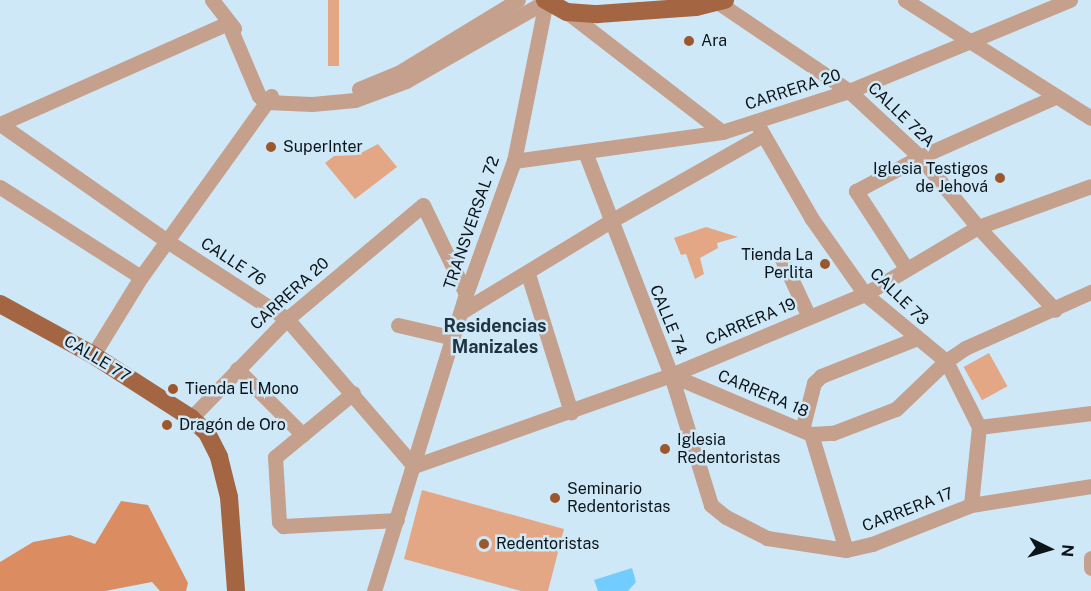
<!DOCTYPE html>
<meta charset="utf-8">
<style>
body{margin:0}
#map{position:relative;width:1091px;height:591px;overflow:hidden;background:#cfe8f8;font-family:"Public Sans",sans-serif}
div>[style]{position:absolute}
.green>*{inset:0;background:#e4a786;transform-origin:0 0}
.forest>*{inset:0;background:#db8d61}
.water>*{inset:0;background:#73ccff}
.minor>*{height:15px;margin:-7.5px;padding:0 7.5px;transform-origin:7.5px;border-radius:7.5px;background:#c4a08d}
.major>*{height:18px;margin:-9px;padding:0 9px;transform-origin:9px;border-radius:9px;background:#a46542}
.dots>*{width:16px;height:16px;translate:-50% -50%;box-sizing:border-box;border:3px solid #cfe8f8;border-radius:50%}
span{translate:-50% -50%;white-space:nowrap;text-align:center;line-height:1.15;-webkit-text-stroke:5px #cfe8f8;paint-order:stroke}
.poi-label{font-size:16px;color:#0b1419}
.left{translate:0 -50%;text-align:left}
.right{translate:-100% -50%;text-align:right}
.street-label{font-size:16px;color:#0b1419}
.neighbourhood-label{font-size:18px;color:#203541;font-weight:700}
.north{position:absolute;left:1019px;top:519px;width:60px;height:60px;-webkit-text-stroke:4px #cfe8f8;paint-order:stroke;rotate:95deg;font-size:16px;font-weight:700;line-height:24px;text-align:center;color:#0b1419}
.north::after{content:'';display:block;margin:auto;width:21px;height:27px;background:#0b1419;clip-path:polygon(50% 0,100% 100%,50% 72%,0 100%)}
</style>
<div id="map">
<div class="green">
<i style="left:328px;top:0;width:11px;height:66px"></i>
<i style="clip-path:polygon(378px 144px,397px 167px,355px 199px,325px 163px,334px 156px,357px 155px)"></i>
<i style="clip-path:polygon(706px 227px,738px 237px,717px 243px,718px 248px,700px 258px,704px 274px,695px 279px,686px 254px,681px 255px,674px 238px)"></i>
<i style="left:989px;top:353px;width:38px;height:29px;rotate:61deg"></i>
<i style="clip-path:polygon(422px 490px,564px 529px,548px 591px,521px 591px,404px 559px)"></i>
</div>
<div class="forest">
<i style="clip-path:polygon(121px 501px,148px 505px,188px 583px,186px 591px,160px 591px,152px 582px,105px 591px,0 591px,0 562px,33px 542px,70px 535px,95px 544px)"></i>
</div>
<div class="water">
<i style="clip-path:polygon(632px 568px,636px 582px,628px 591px,598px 591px,594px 580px)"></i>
</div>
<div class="minor">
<i style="left:212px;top:0;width:36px;rotate:52deg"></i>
<i style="left:905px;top:0;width:220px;rotate:32.4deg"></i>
<i style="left:719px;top:3px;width:157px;rotate:34.1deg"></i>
<i style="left:849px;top:91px;width:97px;rotate:42.9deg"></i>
<i style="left:920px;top:157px;width:91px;rotate:50.4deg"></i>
<i style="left:978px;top:227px;width:113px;rotate:47.1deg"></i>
<i style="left:567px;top:12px;width:196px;rotate:37.7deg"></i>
<i style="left:228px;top:23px;width:79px;rotate:67deg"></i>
<i style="left:259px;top:96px;width:9px;rotate:41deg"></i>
<i style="left:266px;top:102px;width:46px;rotate:2.5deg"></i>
<i style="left:312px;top:104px;width:43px;rotate:-5.3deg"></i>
<i style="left:355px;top:100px;width:54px;rotate:-20.4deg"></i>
<i style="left:406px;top:81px;width:161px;rotate:-29.7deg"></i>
<i style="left:359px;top:89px;width:44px;rotate:-22.5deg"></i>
<i style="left:400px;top:72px;width:138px;rotate:-31.4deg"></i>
<i style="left:756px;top:122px;width:112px;rotate:60deg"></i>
<i style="left:812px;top:219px;width:92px;rotate:54.8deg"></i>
<i style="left:865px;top:294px;width:105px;rotate:39.6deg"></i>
<i style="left:946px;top:361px;width:74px;rotate:63.4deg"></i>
<i style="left:979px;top:427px;width:78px;rotate:95.9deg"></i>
<i style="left:0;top:124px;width:204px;rotate:35deg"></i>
<i style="left:167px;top:241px;width:143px;rotate:33deg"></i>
<i style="left:287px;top:319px;width:194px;rotate:49.2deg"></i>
<i style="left:414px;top:466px;width:273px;rotate:-19.5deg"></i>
<i style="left:671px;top:375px;width:210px;rotate:-22.7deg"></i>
<i style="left:865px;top:294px;width:131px;rotate:-30.7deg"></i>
<i style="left:978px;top:227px;width:120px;rotate:-19.9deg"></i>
<i style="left:0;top:124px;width:249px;rotate:-23.9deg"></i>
<i style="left:585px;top:152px;width:239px;rotate:68.9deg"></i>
<i style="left:671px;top:375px;width:136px;rotate:72.9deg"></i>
<i style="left:711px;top:505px;width:19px;rotate:39deg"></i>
<i style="left:726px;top:517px;width:46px;rotate:27.1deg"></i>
<i style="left:767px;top:538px;width:80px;rotate:8.6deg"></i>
<i style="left:846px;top:550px;width:27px;rotate:-13deg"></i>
<i style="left:872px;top:544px;width:106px;rotate:-21.5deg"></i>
<i style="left:971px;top:505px;width:121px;rotate:-9deg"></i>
<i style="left:514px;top:161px;width:210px;rotate:-7.9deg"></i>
<i style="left:722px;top:132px;width:133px;rotate:-17.9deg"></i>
<i style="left:849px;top:91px;width:239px;rotate:-22.4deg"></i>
<i style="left:0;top:187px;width:167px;rotate:32.6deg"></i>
<i style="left:782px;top:259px;width:64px;rotate:65deg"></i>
<i style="left:906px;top:268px;width:92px;rotate:-123deg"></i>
<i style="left:856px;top:191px;width:72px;rotate:-28deg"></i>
<i style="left:920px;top:157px;width:148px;rotate:-24deg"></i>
<i style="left:528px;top:274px;width:145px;rotate:72.7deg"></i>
<i style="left:461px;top:312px;width:173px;rotate:-31.3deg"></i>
<i style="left:609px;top:222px;width:177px;rotate:-29.5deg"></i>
<i style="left:398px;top:325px;width:57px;rotate:13.1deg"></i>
<i style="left:93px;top:355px;width:92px;rotate:-58.4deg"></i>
<i style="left:141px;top:277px;width:223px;rotate:-54.3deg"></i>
<i style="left:237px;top:369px;width:93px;rotate:45deg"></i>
<i style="left:671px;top:375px;width:152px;rotate:22.9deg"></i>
<i style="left:811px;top:434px;width:22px;rotate:-3deg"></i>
<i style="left:833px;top:433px;width:67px;rotate:-20.9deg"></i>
<i style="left:896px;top:409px;width:69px;rotate:-43.8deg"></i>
<i style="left:946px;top:361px;width:23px;rotate:-34deg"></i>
<i style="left:965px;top:348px;width:138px;rotate:-24deg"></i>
<i style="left:353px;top:393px;width:101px;rotate:140.6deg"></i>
<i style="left:275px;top:457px;width:65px;rotate:86.5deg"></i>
<i style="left:279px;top:522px;width:6px;rotate:45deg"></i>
<i style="left:283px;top:526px;width:114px;rotate:-3deg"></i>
<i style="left:191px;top:418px;width:138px;rotate:-45.9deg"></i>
<i style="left:287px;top:319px;width:177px;rotate:-40deg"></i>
<i style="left:423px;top:205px;width:99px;rotate:64.2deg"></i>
<i style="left:979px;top:427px;width:113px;rotate:-7.1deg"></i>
<i style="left:802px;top:430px;width:49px;rotate:-75.7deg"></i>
<i style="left:814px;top:383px;width:10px;rotate:-45deg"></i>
<i style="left:821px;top:376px;width:101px;rotate:-21.5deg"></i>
<i style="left:811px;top:434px;width:121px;rotate:73.2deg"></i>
<i style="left:1091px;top:558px;width:10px;rotate:90deg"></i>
<i style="left:374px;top:591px;width:311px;rotate:-72.8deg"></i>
<i style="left:466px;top:294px;width:141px;rotate:-70.2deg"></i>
<i style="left:514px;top:161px;width:163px;rotate:-78.7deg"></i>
</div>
<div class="major">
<i style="left:545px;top:0;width:25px;rotate:29deg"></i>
<i style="left:567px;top:12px;width:31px;rotate:4deg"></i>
<i style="left:598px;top:14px;width:98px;rotate:-4.1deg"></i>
<i style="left:696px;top:7px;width:30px;rotate:-14deg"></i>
<i style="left:0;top:304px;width:106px;rotate:28.7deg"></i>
<i style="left:93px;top:355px;width:117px;rotate:32.7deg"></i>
<i style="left:191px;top:418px;width:22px;rotate:43deg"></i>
<i style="left:207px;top:433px;width:27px;rotate:63deg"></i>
<i style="left:219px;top:457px;width:41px;rotate:76deg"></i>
<i style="left:229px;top:497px;width:94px;rotate:85.7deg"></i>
</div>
<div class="dots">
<i style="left:689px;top:41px;background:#9d572d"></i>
<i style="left:271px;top:147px;background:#9d572d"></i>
<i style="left:1000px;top:178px;background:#9d572d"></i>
<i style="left:825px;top:264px;background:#9d572d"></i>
<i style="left:173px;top:389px;background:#9d572d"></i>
<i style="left:167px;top:425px;background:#9d572d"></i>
<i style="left:665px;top:449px;background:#9d572d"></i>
<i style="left:555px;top:498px;background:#9d572d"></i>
<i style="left:484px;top:544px;background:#9d572d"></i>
</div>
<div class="poi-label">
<span class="left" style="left:701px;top:41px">Ara</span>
<span class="left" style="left:283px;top:147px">SuperInter</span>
<span class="right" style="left:988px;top:178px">Iglesia Testigos<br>de Jehová</span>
<span class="right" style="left:813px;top:264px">Tienda La<br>Perlita</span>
<span class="left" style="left:185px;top:389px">Tienda El Mono</span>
<span class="left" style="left:179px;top:425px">Dragón de Oro</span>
<span class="left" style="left:677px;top:449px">Iglesia<br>Redentoristas</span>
<span class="left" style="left:567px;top:498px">Seminario<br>Redentoristas</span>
<span class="left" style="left:496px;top:544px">Redentoristas</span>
</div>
<div class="street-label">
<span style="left:793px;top:90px;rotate:-18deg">CARRERA 20</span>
<span style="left:901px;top:115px;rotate:44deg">CALLE 72A</span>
<span style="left:472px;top:223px;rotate:-71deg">TRANSVERSAL 72</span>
<span style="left:233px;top:262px;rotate:33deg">CALLE 76</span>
<span style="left:290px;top:294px;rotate:-42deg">CARRERA 20</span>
<span style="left:899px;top:297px;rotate:44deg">CALLE 73</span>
<span style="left:668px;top:320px;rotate:68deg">CALLE 74</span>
<span style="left:751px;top:322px;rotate:-23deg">CARRERA 19</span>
<span style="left:97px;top:359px;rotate:31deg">CALLE 77</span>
<span style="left:763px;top:394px;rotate:23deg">CARRERA 18</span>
<span style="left:908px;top:510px;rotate:-21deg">CARRERA 17</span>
</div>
<div class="neighbourhood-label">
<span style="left:495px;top:337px">Residencias<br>Manizales</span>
</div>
<div class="north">N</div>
</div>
